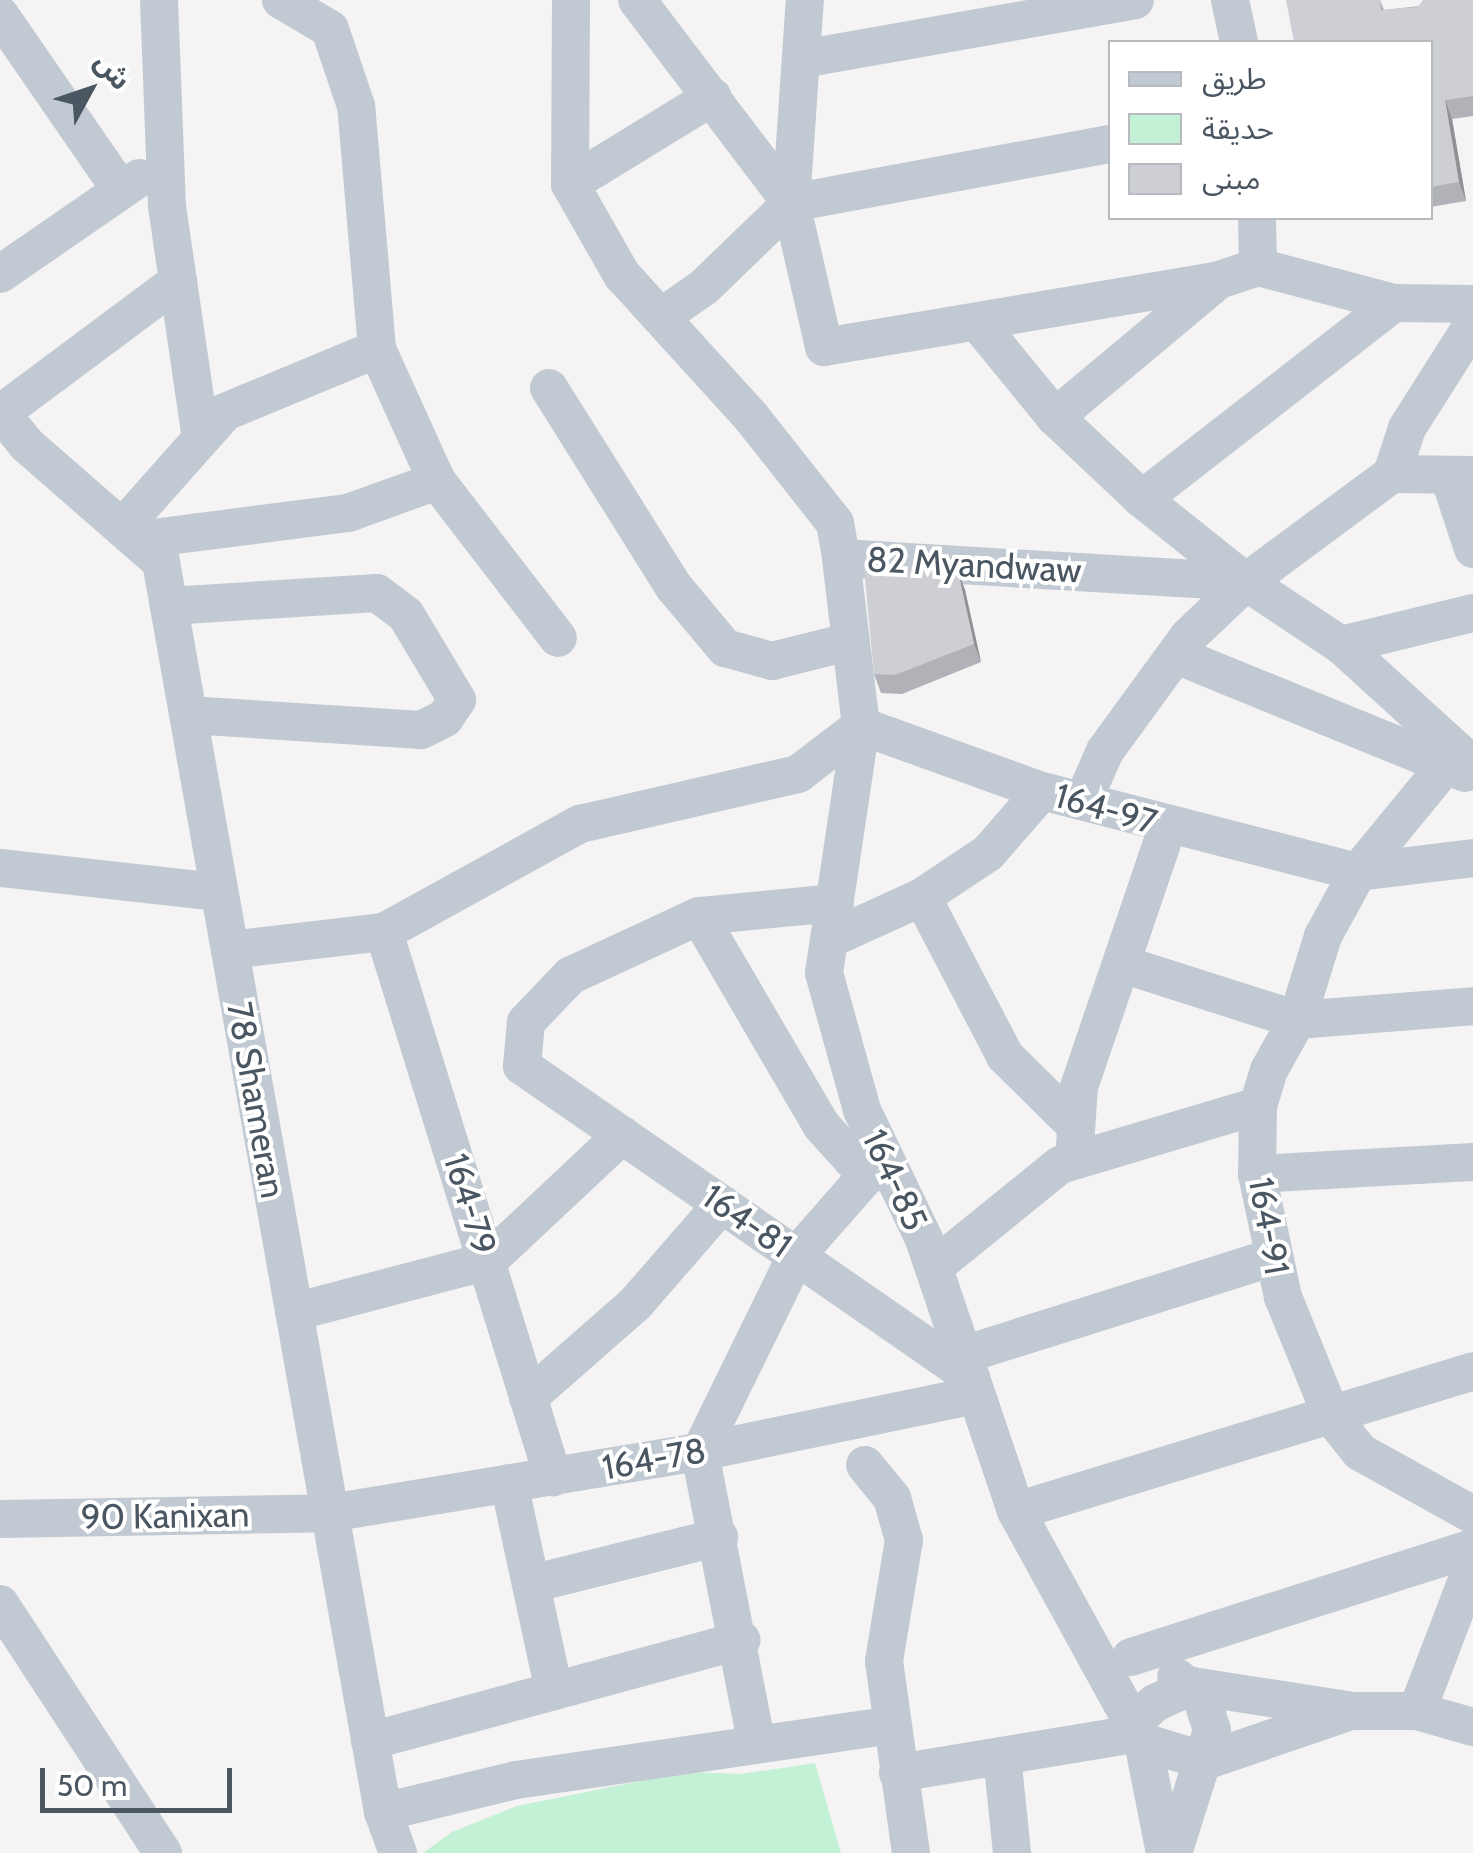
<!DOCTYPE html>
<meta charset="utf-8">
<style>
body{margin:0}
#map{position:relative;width:1473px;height:1853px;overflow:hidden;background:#f5f3f3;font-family:Cabin,"Noto Sans Arabic",sans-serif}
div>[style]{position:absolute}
.green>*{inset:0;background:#c3f1d5}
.minor>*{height:38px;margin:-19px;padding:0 19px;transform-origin:19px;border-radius:19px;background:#c1cad2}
.wall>*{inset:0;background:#b0b2b7}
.shaded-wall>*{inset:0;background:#909195}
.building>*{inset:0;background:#cdcfd5}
span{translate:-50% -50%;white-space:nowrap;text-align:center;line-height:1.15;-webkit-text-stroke:8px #fff;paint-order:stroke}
.street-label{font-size:35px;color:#4a5661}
.legend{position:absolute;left:1108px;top:40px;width:325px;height:180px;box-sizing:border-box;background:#fff;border:2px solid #b7bbc0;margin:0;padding:12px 18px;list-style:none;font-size:30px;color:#4a5661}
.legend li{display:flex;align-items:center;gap:20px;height:50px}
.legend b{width:50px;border:2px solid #b7bbc0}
.north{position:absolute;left:40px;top:40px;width:100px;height:100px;-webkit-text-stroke:8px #fff;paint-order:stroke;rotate:50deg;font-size:28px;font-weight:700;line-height:40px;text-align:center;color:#4a5661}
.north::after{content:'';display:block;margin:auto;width:35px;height:45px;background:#4a5661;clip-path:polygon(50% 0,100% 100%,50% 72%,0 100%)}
.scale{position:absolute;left:40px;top:1768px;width:192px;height:45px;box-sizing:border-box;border:5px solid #4a5661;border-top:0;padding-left:12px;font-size:30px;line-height:35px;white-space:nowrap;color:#4a5661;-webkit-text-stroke:8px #fff;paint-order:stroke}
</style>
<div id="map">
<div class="green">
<i style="clip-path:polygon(815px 1763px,841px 1853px,423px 1853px,452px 1832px,517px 1806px,685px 1772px,741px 1774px)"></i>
</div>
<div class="minor">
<i style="left:159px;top:0;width:206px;rotate:87.8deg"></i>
<i style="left:167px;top:206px;width:234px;rotate:81.7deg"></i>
<i style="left:571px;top:0;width:184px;rotate:90.3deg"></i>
<i style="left:570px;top:184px;width:105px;rotate:60.3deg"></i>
<i style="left:622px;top:275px;width:193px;rotate:47.7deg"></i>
<i style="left:752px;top:418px;width:134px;rotate:51.7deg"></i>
<i style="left:835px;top:523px;width:36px;rotate:80deg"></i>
<i style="left:637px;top:0;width:255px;rotate:52.8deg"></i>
<i style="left:791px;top:203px;width:148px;rotate:77.1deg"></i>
<i style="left:824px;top:347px;width:398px;rotate:-9.6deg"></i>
<i style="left:1216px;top:281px;width:44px;rotate:-18.4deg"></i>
<i style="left:1258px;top:267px;width:141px;rotate:14.8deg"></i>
<i style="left:1394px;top:303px;width:79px;rotate:0.7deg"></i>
<i style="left:1230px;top:0;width:43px;rotate:77.9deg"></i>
<i style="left:0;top:15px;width:211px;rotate:55.4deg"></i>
<i style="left:802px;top:59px;width:338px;rotate:-10deg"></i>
<i style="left:570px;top:184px;width:167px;rotate:-31.5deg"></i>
<i style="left:791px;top:203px;width:203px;rotate:-86.1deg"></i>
<i style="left:1257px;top:218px;width:49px;rotate:88.8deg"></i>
<i style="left:0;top:274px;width:169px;rotate:-34.6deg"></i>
<i style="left:661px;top:317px;width:52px;rotate:-34.9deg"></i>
<i style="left:704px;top:287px;width:121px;rotate:-44deg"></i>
<i style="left:791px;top:203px;width:324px;rotate:-10.5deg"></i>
<i style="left:978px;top:323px;width:122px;rotate:50.7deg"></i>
<i style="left:1055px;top:417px;width:120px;rotate:43.3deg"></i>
<i style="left:1142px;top:499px;width:133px;rotate:38.6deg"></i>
<i style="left:377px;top:349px;width:145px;rotate:65.6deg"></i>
<i style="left:437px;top:481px;width:198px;rotate:52.4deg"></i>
<i style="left:549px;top:388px;width:235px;rotate:57.9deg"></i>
<i style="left:674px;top:587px;width:80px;rotate:50.1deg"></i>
<i style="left:725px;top:648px;width:49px;rotate:15.5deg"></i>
<i style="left:772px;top:661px;width:78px;rotate:-14deg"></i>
<i style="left:0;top:412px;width:43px;rotate:50.7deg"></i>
<i style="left:27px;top:445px;width:178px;rotate:41.1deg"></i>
<i style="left:161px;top:562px;width:1270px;rotate:79.93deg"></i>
<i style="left:383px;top:1812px;width:44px;rotate:69.9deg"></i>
<i style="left:1px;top:413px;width:221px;rotate:-36.7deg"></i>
<i style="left:1055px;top:417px;width:207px;rotate:-39.9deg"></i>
<i style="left:1392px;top:474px;width:81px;rotate:0.7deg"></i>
<i style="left:1449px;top:476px;width:77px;rotate:71.8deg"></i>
<i style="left:1142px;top:499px;width:319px;rotate:-37.9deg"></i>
<i style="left:122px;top:528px;width:155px;rotate:-48.4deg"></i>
<i style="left:225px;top:412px;width:165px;rotate:-22.5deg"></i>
<i style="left:377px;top:349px;width:244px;rotate:-94.9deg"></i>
<i style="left:356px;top:106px;width:81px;rotate:-108.7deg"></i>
<i style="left:330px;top:29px;width:57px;rotate:-149.4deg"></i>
<i style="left:137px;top:540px;width:213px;rotate:-7.3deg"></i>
<i style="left:348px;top:513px;width:95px;rotate:-19.8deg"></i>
<i style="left:169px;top:606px;width:208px;rotate:-3.6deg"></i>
<i style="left:377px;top:593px;width:36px;rotate:37deg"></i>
<i style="left:406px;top:615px;width:99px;rotate:59deg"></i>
<i style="left:457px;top:700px;width:22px;rotate:124deg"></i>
<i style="left:445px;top:718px;width:27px;rotate:153deg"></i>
<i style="left:421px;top:730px;width:233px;rotate:-176.3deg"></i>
<i style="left:1341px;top:645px;width:136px;rotate:-13.6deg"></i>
<i style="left:1176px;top:655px;width:312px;rotate:22.2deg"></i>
<i style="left:861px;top:726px;width:192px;rotate:19.8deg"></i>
<i style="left:1042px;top:791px;width:326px;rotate:14.4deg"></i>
<i style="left:1358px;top:872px;width:116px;rotate:-6.9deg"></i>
<i style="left:1445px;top:766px;width:137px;rotate:129.4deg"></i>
<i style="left:1358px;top:872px;width:73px;rotate:118.7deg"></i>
<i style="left:1323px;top:936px;width:88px;rotate:107.2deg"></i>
<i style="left:1297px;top:1020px;width:57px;rotate:119.2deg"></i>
<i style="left:1269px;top:1070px;width:38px;rotate:107deg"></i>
<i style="left:1258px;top:1106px;width:68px;rotate:90.8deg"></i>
<i style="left:1257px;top:1174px;width:126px;rotate:78.1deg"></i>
<i style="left:1283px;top:1297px;width:130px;rotate:67.8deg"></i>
<i style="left:1332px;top:1417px;width:45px;rotate:51.3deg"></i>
<i style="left:1360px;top:1452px;width:129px;rotate:29.1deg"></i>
<i style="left:1084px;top:799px;width:52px;rotate:-66.4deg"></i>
<i style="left:1105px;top:751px;width:142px;rotate:-53.9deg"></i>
<i style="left:1189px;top:636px;width:79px;rotate:-43.5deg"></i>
<i style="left:1246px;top:582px;width:182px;rotate:-36.5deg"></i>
<i style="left:1392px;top:474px;width:48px;rotate:-71.9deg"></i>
<i style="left:1407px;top:428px;width:123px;rotate:-57.6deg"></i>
<i style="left:0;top:868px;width:220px;rotate:6.3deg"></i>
<i style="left:922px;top:897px;width:179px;rotate:62.4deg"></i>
<i style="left:1005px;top:1056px;width:100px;rotate:44.6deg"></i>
<i style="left:835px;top:903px;width:137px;rotate:174.5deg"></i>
<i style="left:699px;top:916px;width:142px;rotate:155.1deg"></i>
<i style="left:570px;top:976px;width:64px;rotate:133.7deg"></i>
<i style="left:526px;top:1022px;width:44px;rotate:95.2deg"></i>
<i style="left:522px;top:1066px;width:546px;rotate:34.71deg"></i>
<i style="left:699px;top:916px;width:242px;rotate:59.7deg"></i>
<i style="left:821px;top:1125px;width:69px;rotate:48deg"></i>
<i style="left:384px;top:932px;width:571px;rotate:72.77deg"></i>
<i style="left:830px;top:939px;width:101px;rotate:-24.5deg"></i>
<i style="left:922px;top:897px;width:79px;rotate:-33.7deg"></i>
<i style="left:988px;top:853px;width:82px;rotate:-48.9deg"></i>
<i style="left:230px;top:950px;width:155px;rotate:-6.7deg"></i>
<i style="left:384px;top:932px;width:224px;rotate:-28.9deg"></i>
<i style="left:580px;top:824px;width:224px;rotate:-12.9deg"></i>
<i style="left:798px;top:774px;width:79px;rotate:-37.3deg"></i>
<i style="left:1122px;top:964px;width:184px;rotate:17.7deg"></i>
<i style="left:1297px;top:1020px;width:177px;rotate:-4.5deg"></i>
<i style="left:1074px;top:1160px;width:73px;rotate:-86.1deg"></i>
<i style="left:1079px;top:1087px;width:276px;rotate:-71.2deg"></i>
<i style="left:1257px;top:1174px;width:216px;rotate:-3.2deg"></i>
<i style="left:934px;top:1267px;width:162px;rotate:-39deg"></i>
<i style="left:1060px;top:1165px;width:207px;rotate:-16.6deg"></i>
<i style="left:294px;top:1312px;width:201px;rotate:-14.7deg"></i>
<i style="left:488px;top:1261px;width:184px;rotate:-43.2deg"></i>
<i style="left:963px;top:1355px;width:326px;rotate:-17.5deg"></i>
<i style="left:528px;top:1398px;width:144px;rotate:-41.3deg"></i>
<i style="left:636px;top:1303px;width:131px;rotate:-49deg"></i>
<i style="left:865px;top:1465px;width:43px;rotate:50.7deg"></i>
<i style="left:892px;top:1498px;width:44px;rotate:74.1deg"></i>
<i style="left:904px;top:1540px;width:123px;rotate:99.4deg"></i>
<i style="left:884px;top:1661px;width:194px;rotate:82deg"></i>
<i style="left:509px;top:1483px;width:213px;rotate:77.8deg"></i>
<i style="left:1016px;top:1511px;width:478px;rotate:-17deg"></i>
<i style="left:0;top:1519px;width:330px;rotate:-1deg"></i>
<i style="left:330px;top:1513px;width:375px;rotate:-9.4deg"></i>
<i style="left:700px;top:1452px;width:282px;rotate:-11.7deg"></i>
<i style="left:531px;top:1584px;width:194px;rotate:-14deg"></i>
<i style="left:0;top:1604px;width:298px;rotate:56.8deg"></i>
<i style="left:1131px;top:1657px;width:359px;rotate:-17.7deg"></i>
<i style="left:1417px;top:1711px;width:157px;rotate:-69.1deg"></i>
<i style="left:1135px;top:1721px;width:27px;rotate:-42deg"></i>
<i style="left:1155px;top:1703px;width:41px;rotate:-24.7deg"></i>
<i style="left:1192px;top:1686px;width:163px;rotate:8.8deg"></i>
<i style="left:1353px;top:1711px;width:64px"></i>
<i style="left:1417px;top:1711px;width:58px;rotate:15.9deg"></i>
<i style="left:370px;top:1741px;width:385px;rotate:-15.2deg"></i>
<i style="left:756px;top:1741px;width:294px;rotate:-101deg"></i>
<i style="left:700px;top:1452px;width:218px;rotate:-63.9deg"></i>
<i style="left:796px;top:1256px;width:133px;rotate:-48.7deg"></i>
<i style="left:1143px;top:1742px;width:65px;rotate:17deg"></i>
<i style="left:1205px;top:1761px;width:148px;rotate:-18.9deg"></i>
<i style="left:1002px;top:1756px;width:98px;rotate:84.1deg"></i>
<i style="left:898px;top:1773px;width:244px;rotate:-9.4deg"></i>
<i style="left:383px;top:1812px;width:137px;rotate:-13.5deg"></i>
<i style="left:516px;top:1780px;width:379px;rotate:-8.3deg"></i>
<i style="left:1165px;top:1853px;width:113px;rotate:-101.2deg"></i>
<i style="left:1143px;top:1742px;width:264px;rotate:-118.8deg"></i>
<i style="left:1016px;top:1511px;width:287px;rotate:-108.7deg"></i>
<i style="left:924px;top:1239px;width:143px;rotate:-115.7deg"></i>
<i style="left:862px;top:1110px;width:142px;rotate:-105.5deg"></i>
<i style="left:824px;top:973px;width:250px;rotate:-81.5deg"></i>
<i style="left:861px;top:726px;width:169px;rotate:-96.8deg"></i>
<i style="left:841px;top:558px;width:406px;rotate:3.4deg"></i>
<i style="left:1246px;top:582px;width:114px;rotate:33.6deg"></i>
<i style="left:1341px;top:645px;width:178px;rotate:42.3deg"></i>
<i style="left:1173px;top:1853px;width:129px;rotate:-72.4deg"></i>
<i style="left:1212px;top:1730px;width:35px;rotate:-108deg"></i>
<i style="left:1201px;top:1697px;width:32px;rotate:-141deg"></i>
</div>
<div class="wall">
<i style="clip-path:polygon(1286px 0,1380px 0,1384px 10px,1473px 0,1473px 116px,1452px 119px,1466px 201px,1430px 207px,1430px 42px)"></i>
<i style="clip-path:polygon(958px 571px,965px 590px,981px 662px,902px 694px,881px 693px,874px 674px)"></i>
</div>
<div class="shaded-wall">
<i style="clip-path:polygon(1445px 100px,1452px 119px,1466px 201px,1459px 182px)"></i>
<i style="clip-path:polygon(958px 571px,965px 590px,981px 662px,974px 644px)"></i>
</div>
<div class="building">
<i style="clip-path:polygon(1286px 0,1380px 0,1381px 10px,1418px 7px,1423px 0,1473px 0,1473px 96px,1445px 100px,1459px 182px,1430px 187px,1430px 42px,1294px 42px)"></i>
<i style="clip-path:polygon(864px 568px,958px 571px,974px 644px,895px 675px,874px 674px)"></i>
</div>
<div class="street-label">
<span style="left:974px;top:565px;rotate:3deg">82 Myandwaw</span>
<span style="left:1106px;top:809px;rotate:16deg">164-97</span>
<span style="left:256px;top:1100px;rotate:80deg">78 Shameran</span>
<span style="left:895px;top:1180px;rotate:65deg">164-85</span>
<span style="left:470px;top:1204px;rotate:73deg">164-79</span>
<span style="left:747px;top:1221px;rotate:35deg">164-81</span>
<span style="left:1269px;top:1226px;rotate:80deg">164-91</span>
<span style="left:654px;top:1459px;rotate:-10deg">164-78</span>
<span style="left:165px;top:1516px;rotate:-1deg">90 Kanixan</span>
</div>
<ul class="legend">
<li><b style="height:12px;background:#c1cad2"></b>طريق</li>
<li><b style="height:28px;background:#c3f1d5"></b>حديقة</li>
<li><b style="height:28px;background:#cdcfd5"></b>مبنى</li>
</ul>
<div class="north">ش</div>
<div class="scale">50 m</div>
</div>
